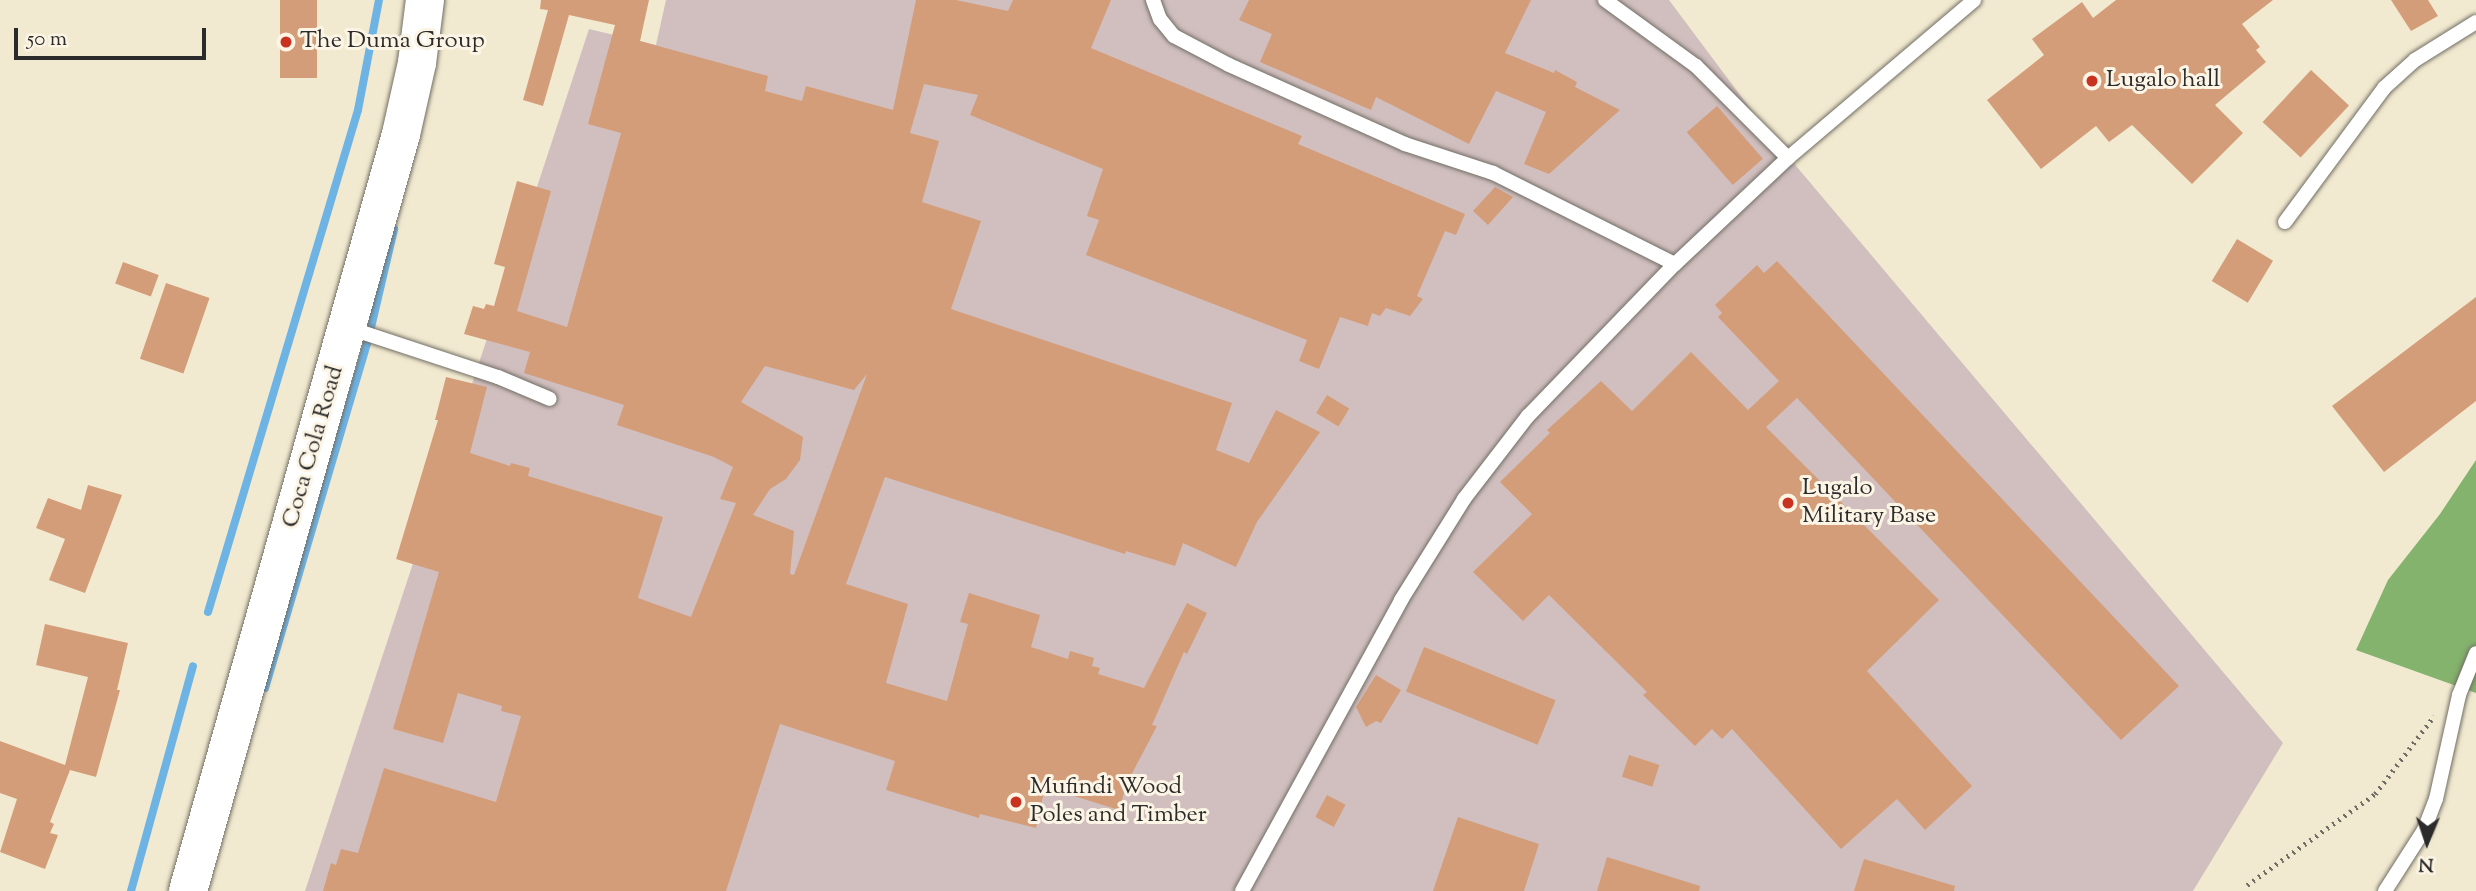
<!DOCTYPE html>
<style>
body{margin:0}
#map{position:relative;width:2476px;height:891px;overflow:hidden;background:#f2ead0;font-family:"Sorts Mill Goudy",serif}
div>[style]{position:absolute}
.industrial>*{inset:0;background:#d1bfbf}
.forest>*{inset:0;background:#84b36d}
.stream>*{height:8px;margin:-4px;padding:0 4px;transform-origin:4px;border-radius:4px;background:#6db3e4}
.building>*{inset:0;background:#d49d79;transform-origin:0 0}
.path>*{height:4.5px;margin-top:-2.25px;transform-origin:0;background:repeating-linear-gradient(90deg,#716e65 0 2px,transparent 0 7px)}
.roads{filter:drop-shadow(0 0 2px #716e65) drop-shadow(0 0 2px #716e65)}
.lane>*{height:14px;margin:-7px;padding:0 7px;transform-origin:7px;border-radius:7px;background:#fff}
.secondary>*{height:38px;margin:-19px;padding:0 19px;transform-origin:19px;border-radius:19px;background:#fff}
.dots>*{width:19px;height:19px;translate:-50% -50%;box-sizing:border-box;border:4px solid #fcf5e5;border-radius:50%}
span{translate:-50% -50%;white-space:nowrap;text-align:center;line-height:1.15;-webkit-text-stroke:6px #fcf5e5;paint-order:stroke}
.poi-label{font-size:24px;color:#2b2b2b}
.left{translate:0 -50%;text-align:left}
.street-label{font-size:24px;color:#2b2b2b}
.north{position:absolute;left:2392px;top:807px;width:70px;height:70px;-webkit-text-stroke:5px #fcf5e5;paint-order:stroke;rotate:182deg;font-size:19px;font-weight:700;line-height:28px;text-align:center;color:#2b2b2b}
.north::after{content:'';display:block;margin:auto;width:24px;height:32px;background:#2b2b2b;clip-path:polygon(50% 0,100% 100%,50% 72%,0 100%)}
.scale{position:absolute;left:14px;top:28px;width:192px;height:32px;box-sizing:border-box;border:4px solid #2b2b2b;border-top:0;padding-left:9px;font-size:21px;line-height:24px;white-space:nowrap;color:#2b2b2b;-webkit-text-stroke:5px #fcf5e5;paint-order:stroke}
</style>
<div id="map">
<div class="industrial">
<i style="clip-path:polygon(666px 0,1669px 0,1770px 135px,2283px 743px,2193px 891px,305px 891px,589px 29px,656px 45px)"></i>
</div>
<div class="forest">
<i style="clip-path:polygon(2476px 460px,2476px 693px,2356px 650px,2388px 580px,2440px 514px)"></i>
</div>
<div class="stream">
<i style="left:208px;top:612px;width:524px;rotate:-73.36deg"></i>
<i style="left:358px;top:110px;width:112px;rotate:-79.2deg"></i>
<i style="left:265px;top:688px;width:367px;rotate:-73.5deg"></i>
<i style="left:369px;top:336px;width:110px;rotate:-76.8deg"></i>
<i style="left:131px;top:891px;width:233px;rotate:-74.6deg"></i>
</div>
<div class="building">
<i style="left:280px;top:0;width:37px;height:78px"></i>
<i style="clip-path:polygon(evenodd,541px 0,649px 0,640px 41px,768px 76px,765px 91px,802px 101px,806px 86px,893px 110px,916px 0,956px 0,1008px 11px,1013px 0,1111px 0,1091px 48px,1302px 136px,1298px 144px,1465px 214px,1456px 235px,1445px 231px,1417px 296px,1423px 299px,1410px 316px,1386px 308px,1380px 316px,1372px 313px,1368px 326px,1340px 317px,1319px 369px,1299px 361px,1307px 340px,1086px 255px,1099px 220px,1087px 216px,1103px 169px,970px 115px,978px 95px,924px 84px,910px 133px,939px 141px,922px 202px,981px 221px,951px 309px,1232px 403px,1216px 450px,1249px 463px,1276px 410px,1320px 432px,1257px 522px,1236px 567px,1183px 543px,1175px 566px,1126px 551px,1125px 554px,885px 477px,846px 584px,908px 604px,886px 683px,947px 701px,968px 624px,960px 622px,969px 593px,1040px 615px,1031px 647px,1068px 659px,1070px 651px,1094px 658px,1092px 666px,1100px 668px,1098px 674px,1144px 688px,1187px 603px,1207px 613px,1187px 654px,1184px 652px,1152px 725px,1157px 726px,1127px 783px,1119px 810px,1045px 787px,1036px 828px,980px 814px,979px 818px,886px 790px,895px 761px,780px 724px,726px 891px,323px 891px,331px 863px,336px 865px,341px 849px,358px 853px,384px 768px,496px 802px,521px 716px,501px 711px,502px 706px,458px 693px,443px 743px,393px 729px,439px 572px,396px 559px,438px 420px,435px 420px,446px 377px,487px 387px,470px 453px,510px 466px,511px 463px,530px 468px,528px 476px,663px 517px,638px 598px,691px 617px,736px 503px,720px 499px,733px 467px,714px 457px,617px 425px,624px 405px,524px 373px,530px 352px,464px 334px,473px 306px,484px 309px,486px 304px,494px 306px,505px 267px,494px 264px,517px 181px,551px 191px,517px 311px,567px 327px,621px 133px,588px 124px,615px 25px,569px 15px,543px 106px,523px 100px,548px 10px,540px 9px,541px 0,765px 366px,854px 390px,867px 374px,794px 575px,790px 574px,794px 531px,753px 515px,770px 489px,786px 479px,800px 460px,803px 437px,741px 402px,765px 366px)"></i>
<i style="clip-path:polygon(1249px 0,1531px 0,1505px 53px,1554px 73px,1555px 70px,1577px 82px,1575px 87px,1620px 110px,1549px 174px,1524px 164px,1546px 112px,1496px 91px,1469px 144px,1376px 97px,1371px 110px,1260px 62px,1272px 34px,1239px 20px)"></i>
<i style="clip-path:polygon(2116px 0,2273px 0,2242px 24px,2260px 47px,2256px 50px,2266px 62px,2215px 105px,2243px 133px,2192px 184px,2132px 125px,2109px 142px,2096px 126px,2041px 169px,1987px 100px,2044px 55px,2032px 39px,2082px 2px,2093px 18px)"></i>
<i style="clip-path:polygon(2391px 0,2428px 0,2438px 16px,2411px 31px)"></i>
<i style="left:2311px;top:70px;width:52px;height:71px;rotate:43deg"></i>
<i style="left:1717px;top:106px;width:70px;height:40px;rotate:49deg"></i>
<i style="clip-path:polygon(1495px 187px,1513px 197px,1488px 225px,1473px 211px)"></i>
<i style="left:2237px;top:239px;width:42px;height:49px;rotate:31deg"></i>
<i style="clip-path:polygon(1777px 261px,2179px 686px,2121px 740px,1797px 398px,1766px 427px,1939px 600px,1867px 671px,1972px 786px,1925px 830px,1897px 799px,1841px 849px,1732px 729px,1722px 739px,1712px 729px,1695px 746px,1643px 695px,1647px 692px,1549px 595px,1523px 621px,1473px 572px,1532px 514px,1500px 482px,1550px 433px,1547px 430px,1601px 381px,1632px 411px,1691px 352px,1748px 410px,1779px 381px,1718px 317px,1722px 313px,1715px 305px,1757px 265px,1764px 273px)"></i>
<i style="left:123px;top:262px;width:38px;height:23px;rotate:20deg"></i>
<i style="left:166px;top:283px;width:46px;height:80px;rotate:19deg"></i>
<i style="clip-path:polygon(2476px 297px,2476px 401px,2384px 472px,2332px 406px)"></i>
<i style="left:1327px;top:395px;width:26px;height:21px;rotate:31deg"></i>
<i style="clip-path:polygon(88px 485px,122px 495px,85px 593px,49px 580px,65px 539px,36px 528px,48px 498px,81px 510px)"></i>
<i style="clip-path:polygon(45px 624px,128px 643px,117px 690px,120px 690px,96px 777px,70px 770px,50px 822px,54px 824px,50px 833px,58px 835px,45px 869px,0 852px,17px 799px,0 793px,0 741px,65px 765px,88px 677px,36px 665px)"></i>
<i style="left:1424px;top:647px;width:142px;height:48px;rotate:22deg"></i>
<i style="clip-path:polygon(1376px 675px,1401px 690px,1381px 723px,1376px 721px,1366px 727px,1356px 707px)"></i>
<i style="left:1629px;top:755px;width:32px;height:23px;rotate:18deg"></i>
<i style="left:1327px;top:795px;width:21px;height:25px;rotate:28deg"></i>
<i style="clip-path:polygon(1458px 817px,1539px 844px,1524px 891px,1433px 891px)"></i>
<i style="clip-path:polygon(1607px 857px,1700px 886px,1699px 891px,1597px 891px)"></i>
<i style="clip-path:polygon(1864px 859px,1955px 886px,1954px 891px,1854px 891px)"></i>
</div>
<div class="path">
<i style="left:2247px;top:885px;width:157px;rotate:-35.4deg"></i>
<i style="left:2375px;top:794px;width:98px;rotate:-52.9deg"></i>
</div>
<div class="roads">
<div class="lane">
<i style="left:1153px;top:0;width:20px;rotate:70deg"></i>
<i style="left:1160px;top:19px;width:22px;rotate:51deg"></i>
<i style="left:1174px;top:36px;width:62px;rotate:27.8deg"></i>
<i style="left:1229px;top:65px;width:193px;rotate:24.2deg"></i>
<i style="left:1405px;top:144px;width:93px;rotate:18.2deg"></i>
<i style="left:1493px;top:173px;width:203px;rotate:26.6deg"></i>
<i style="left:1605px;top:0;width:112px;rotate:36deg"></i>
<i style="left:1696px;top:66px;width:130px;rotate:45deg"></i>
<i style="left:2285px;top:222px;width:167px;rotate:-53.5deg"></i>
<i style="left:2384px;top:88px;width:42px;rotate:-42.1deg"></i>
<i style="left:2415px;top:60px;width:72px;rotate:-31.9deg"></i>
<i style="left:349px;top:328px;width:157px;rotate:18.2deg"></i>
<i style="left:498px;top:377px;width:56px;rotate:22.9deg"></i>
<i style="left:1242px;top:891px;width:332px;rotate:-61.3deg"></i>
<i style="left:1401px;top:600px;width:119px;rotate:-58deg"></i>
<i style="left:1464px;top:499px;width:105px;rotate:-52.4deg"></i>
<i style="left:1528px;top:416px;width:211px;rotate:-46deg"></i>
<i style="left:1675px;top:264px;width:155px;rotate:-43.2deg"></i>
<i style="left:1788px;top:158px;width:244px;rotate:-40.3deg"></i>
<i style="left:2385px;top:891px;width:72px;rotate:-57.4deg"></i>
<i style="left:2424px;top:830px;width:33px;rotate:-69deg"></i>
<i style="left:2436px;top:799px;width:107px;rotate:-77.5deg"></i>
<i style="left:2459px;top:695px;width:45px;rotate:-68deg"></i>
</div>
<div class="secondary">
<i style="left:188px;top:891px;width:786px;rotate:-74.28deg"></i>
<i style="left:401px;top:134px;width:73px;rotate:-77.3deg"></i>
<i style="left:417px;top:63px;width:64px;rotate:-82.8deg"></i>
</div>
</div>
<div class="dots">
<i style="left:286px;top:42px;background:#c8321e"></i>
<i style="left:2092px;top:81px;background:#c8321e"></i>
<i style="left:1788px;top:503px;background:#c8321e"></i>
<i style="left:1016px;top:802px;background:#c8321e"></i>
</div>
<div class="poi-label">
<span class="left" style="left:300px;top:42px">The Duma Group</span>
<span class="left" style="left:2106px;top:81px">Lugalo hall</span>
<span class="left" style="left:1802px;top:503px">Lugalo<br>Military Base</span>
<span class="left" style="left:1030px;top:802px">Mufindi Wood<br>Poles and Timber</span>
</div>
<div class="street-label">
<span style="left:314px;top:447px;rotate:-74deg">Coca Cola Road</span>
</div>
<div class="north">N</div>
<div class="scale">50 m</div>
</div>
